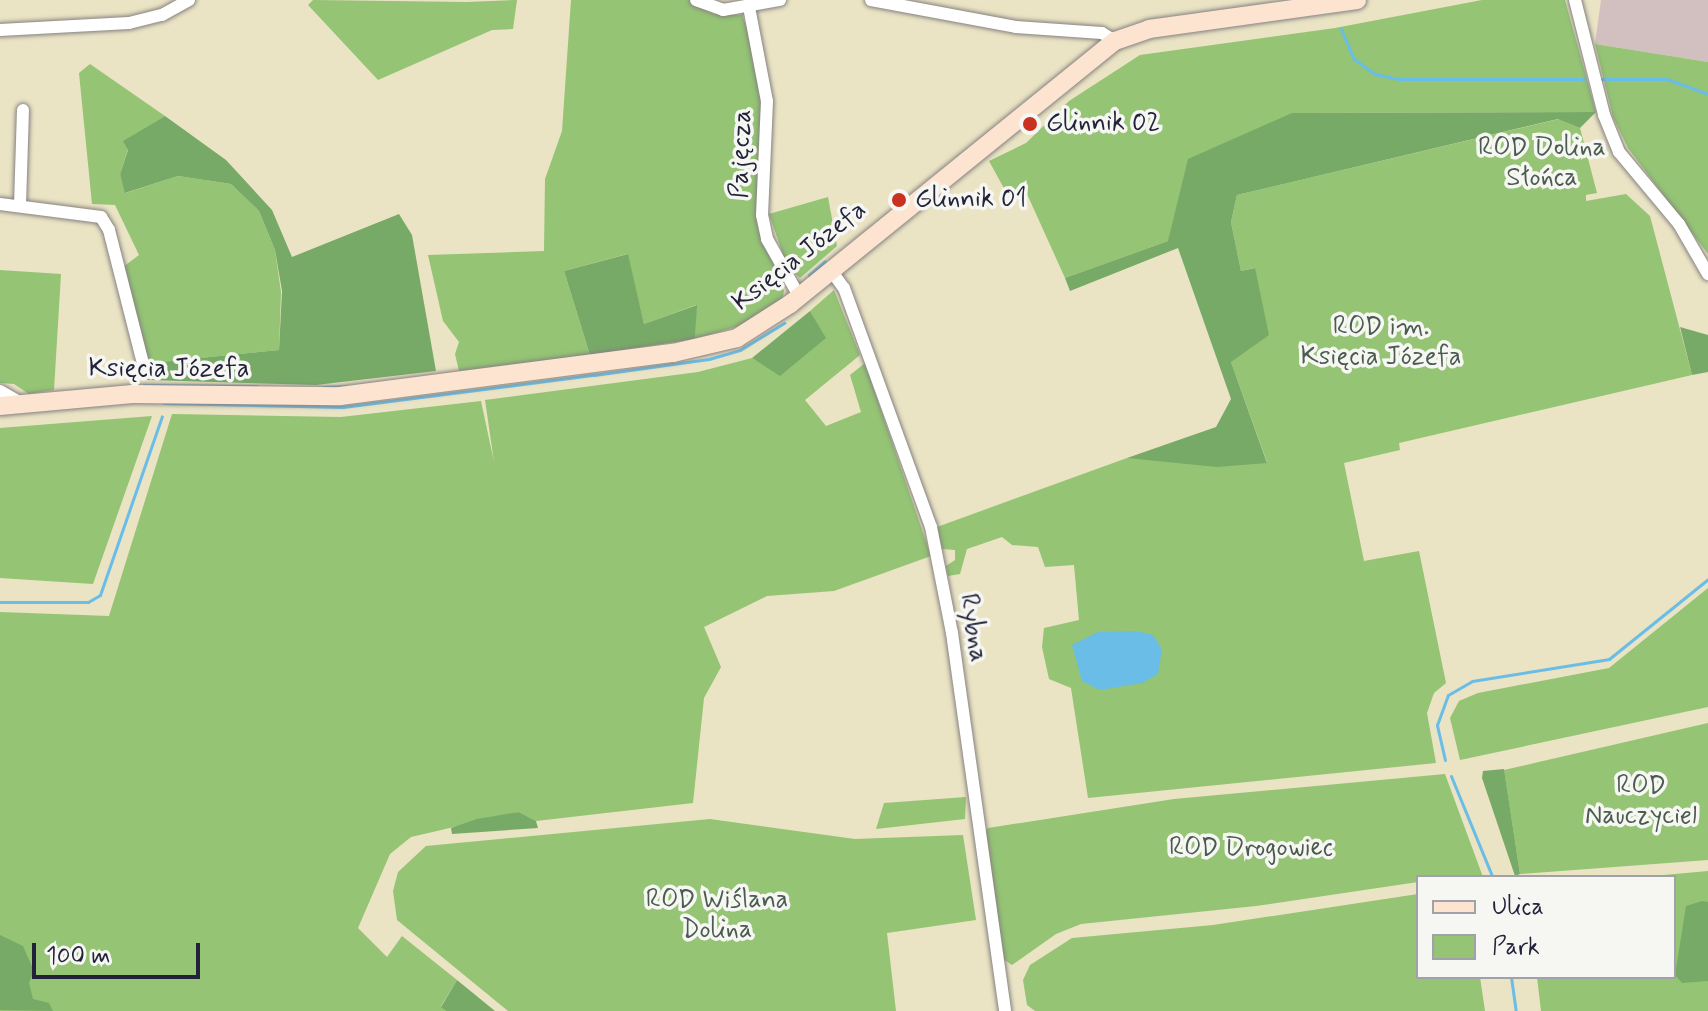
<!DOCTYPE html>
<meta charset="utf-8">
<style>
body{margin:0}
#map{position:relative;width:1708px;height:1011px;overflow:hidden;background:#eae3c4;font-family:Mynerve,sans-serif}
div>[style]{position:absolute}
.industrial>*{inset:0;background:#d2bfbf}
.green>*{inset:0;background:#94c474}
.forest>*{inset:0;background:#7a6}
.water>*{inset:0;background:#6abde6}
.stream>*{height:3px;margin:-1.5px;padding:0 1.5px;transform-origin:1.5px;border-radius:1.5px;background:#6abde6}
.roads{filter:drop-shadow(0 0 2px #868280) drop-shadow(0 0 2px #868280)}
.street>*{height:12px;margin:-6px;padding:0 6px;transform-origin:6px;border-radius:6px;background:#fff}
.secondary>*{height:18px;margin:-9px;padding:0 9px;transform-origin:9px;border-radius:9px;background:#fde4d1}
.dots>*{width:22px;height:22px;translate:-50% -50%;box-sizing:border-box;border:4px solid #f6f6f2;border-radius:50%}
span{translate:-50% -50%;white-space:nowrap;text-align:center;line-height:1.15;-webkit-text-stroke:7px #f6f6f2;paint-order:stroke}
.poi-label{font-size:26px;color:#22223b}
.left{translate:0 -50%;text-align:left}
.park-label{font-size:26px;color:#4a5b4f}
.street-label{font-size:26px;color:#22223b}
.legend{position:absolute;left:1416px;top:875px;width:260px;height:104px;box-sizing:border-box;background:#f6f6f2;border:2px solid #a1a1a9;margin:0;padding:10px 14px;list-style:none;font-size:24px;color:#22223b}
.legend li{display:flex;align-items:center;gap:16px;height:40px}
.legend b{width:40px;border:2px solid #a1a1a9}
.scale{position:absolute;left:32px;top:943px;width:168px;height:36px;box-sizing:border-box;border:4px solid #22223b;border-top:0;padding-left:10px;font-size:24px;line-height:28px;white-space:nowrap;color:#22223b;-webkit-text-stroke:6px #f6f6f2;paint-order:stroke}
</style>
<div id="map">
<div class="industrial">
<i style="clip-path:polygon(1601px 0,1708px 0,1708px 62px,1595px 44px)"></i>
</div>
<div class="green">
<i style="clip-path:polygon(313px 0,467px 2px,517px 0,513px 29px,492px 30px,378px 80px,308px 5px)"></i>
<i style="clip-path:polygon(571px 0,690px 0,714px 14px,742px 15px,758px 57px,761px 98px,756px 218px,784px 291px,782px 301px,749px 323px,695px 339px,696px 305px,644px 324px,627px 254px,564px 271px,590px 355px,459px 371px,455px 354px,459px 342px,443px 321px,428px 255px,544px 251px,545px 179px,562px 131px)"></i>
<i style="clip-path:polygon(1482px 0,1565px 0,1596px 112px,1292px 113px,1168px 241px,1065px 278px,1027px 194px,1011px 201px,989px 161px,1026px 143px,1069px 101px,1140px 55px,1335px 28px)"></i>
<i style="clip-path:polygon(1595px 44px,1708px 62px,1708px 254px,1628px 148px,1613px 117px)"></i>
<i style="clip-path:polygon(90px 64px,165px 116px,124px 141px,128px 149px,120px 174px,126px 193px,178px 176px,231px 184px,259px 211px,275px 250px,281px 292px,279px 350px,143px 364px,123px 267px,139px 255px,115px 205px,92px 204px,79px 73px)"></i>
<i style="clip-path:polygon(1559px 119px,1580px 128px,1597px 193px,1586px 195px,1586px 201px,1626px 194px,1650px 216px,1692px 375px,1399px 443px,1400px 450px,1344px 463px,1364px 561px,1419px 551px,1446px 683px,1434px 693px,1427px 713px,1436px 763px,1088px 798px,1071px 688px,1049px 679px,1042px 647px,1044px 628px,1079px 620px,1074px 565px,1045px 567px,1038px 547px,1012px 545px,1002px 537px,967px 549px,960px 574px,948px 576px,946px 566px,955px 560px,955px 550px,942px 549px,937px 527px,1127px 458px,1267px 462px,1231px 362px,1254px 268px,1241px 271px,1231px 222px,1237px 195px)"></i>
<i style="clip-path:polygon(828px 197px,837px 246px,800px 278px,787px 266px,769px 214px)"></i>
<i style="clip-path:polygon(0 270px,61px 274px,54px 390px,29px 394px,14px 384px,0 383px)"></i>
<i style="clip-path:polygon(834px 290px,860px 355px,805px 400px,826px 426px,861px 412px,850px 375px,865px 363px,931px 556px,834px 591px,767px 596px,704px 627px,721px 667px,704px 698px,693px 803px,536px 821px,519px 812px,411px 837px,390px 854px,358px 928px,387px 957px,402px 936px,457px 980px,441px 1006px,446px 1011px,0 1011px,0 612px,109px 616px,172px 414px,341px 417px,481px 401px,494px 462px,485px 400px,698px 372px,752px 358px,780px 375px,825px 338px,810px 311px)"></i>
<i style="clip-path:polygon(152px 416px,93px 584px,0 578px,0 428px)"></i>
<i style="clip-path:polygon(1708px 588px,1708px 707px,1460px 760px,1450px 718px,1459px 701px,1478px 693px,1609px 668px)"></i>
<i style="clip-path:polygon(1708px 723px,1708px 860px,1520px 874px,1504px 770px)"></i>
<i style="clip-path:polygon(1445px 774px,1483px 877px,1418px 877px,1418px 882px,1256px 906px,1081px 924px,1056px 934px,1012px 965px,1000px 957px,983px 835px,988px 828px,1174px 799px)"></i>
<i style="clip-path:polygon(966px 797px,965px 819px,876px 829px,884px 803px)"></i>
<i style="clip-path:polygon(710px 819px,855px 839px,963px 835px,976px 920px,887px 933px,896px 1011px,508px 1011px,397px 920px,393px 891px,398px 872px,426px 846px)"></i>
<i style="clip-path:polygon(1708px 871px,1708px 1011px,1541px 1011px,1537px 977px,1674px 977px,1674px 877px,1642px 877px)"></i>
<i style="clip-path:polygon(1418px 894px,1418px 977px,1480px 977px,1485px 1011px,1035px 1011px,1027px 1005px,1023px 980px,1030px 965px,1072px 938px,1213px 925px)"></i>
</div>
<div class="forest">
<i style="clip-path:polygon(1596px 112px,1580px 128px,1558px 119px,1237px 195px,1231px 222px,1241px 271px,1255px 268px,1269px 335px,1231px 362px,1267px 463px,1217px 467px,1127px 458px,1216px 427px,1231px 399px,1178px 248px,1070px 291px,1065px 278px,1168px 241px,1188px 159px,1292px 113px)"></i>
<i style="clip-path:polygon(165px 116px,226px 160px,272px 210px,292px 257px,399px 214px,412px 235px,436px 371px,316px 385px,147px 380px,142px 364px,279px 350px,282px 291px,275px 250px,259px 211px,231px 184px,178px 176px,125px 193px,120px 174px,128px 150px,123px 141px)"></i>
<i style="clip-path:polygon(628px 254px,644px 324px,697px 305px,695px 339px,590px 355px,564px 271px)"></i>
<i style="clip-path:polygon(810px 311px,826px 338px,780px 376px,752px 358px)"></i>
<i style="clip-path:polygon(1680px 327px,1708px 335px,1708px 372px,1692px 375px)"></i>
<i style="clip-path:polygon(1504px 769px,1520px 874px,1515px 876px,1482px 778px,1483px 771px)"></i>
<i style="clip-path:polygon(519px 812px,536px 821px,538px 828px,452px 834px,451px 828px,477px 819px)"></i>
<i style="clip-path:polygon(1702px 901px,1708px 902px,1708px 981px,1682px 983px,1675px 975px,1686px 906px)"></i>
<i style="clip-path:polygon(0 935px,23px 946px,34px 971px,29px 983px,33px 999px,49px 1003px,53px 1011px,0 1010px)"></i>
<i style="clip-path:polygon(457px 980px,495px 1011px,446px 1011px,441px 1007px)"></i>
</div>
<div class="water">
<i style="clip-path:polygon(1137px 631px,1153px 635px,1162px 649px,1158px 674px,1142px 683px,1100px 690px,1082px 681px,1072px 645px,1098px 632px)"></i>
</div>
<div class="stream">
<i style="left:1341px;top:29px;width:33px;rotate:67deg"></i>
<i style="left:1354px;top:59px;width:26px;rotate:36deg"></i>
<i style="left:1375px;top:74px;width:24px;rotate:12deg"></i>
<i style="left:1398px;top:79px;width:186px"></i>
<i style="left:1601px;top:79px;width:66px"></i>
<i style="left:1667px;top:79px;width:44px;rotate:20.1deg"></i>
<i style="left:809px;top:275px;width:21px;rotate:-41deg"></i>
<i style="left:144px;top:385px;width:113px;rotate:0.5deg"></i>
<i style="left:324px;top:387px;width:28px;rotate:-2deg"></i>
<i style="left:164px;top:403px;width:179px;rotate:1.3deg"></i>
<i style="left:343px;top:407px;width:253px;rotate:-7.3deg"></i>
<i style="left:594px;top:375px;width:116px;rotate:-7.9deg"></i>
<i style="left:709px;top:359px;width:32px;rotate:-16deg"></i>
<i style="left:740px;top:350px;width:52px;rotate:-31.5deg"></i>
<i style="left:0;top:602px;width:88px"></i>
<i style="left:88px;top:602px;width:14px;rotate:-30deg"></i>
<i style="left:100px;top:595px;width:189px;rotate:-70.9deg"></i>
<i style="left:1445px;top:760px;width:36px;rotate:-103deg"></i>
<i style="left:1437px;top:725px;width:32px;rotate:-70deg"></i>
<i style="left:1448px;top:695px;width:28px;rotate:-30deg"></i>
<i style="left:1472px;top:681px;width:139px;rotate:-9.1deg"></i>
<i style="left:1609px;top:659px;width:127px;rotate:-38.9deg"></i>
<i style="left:1451px;top:776px;width:108px;rotate:67.7deg"></i>
<i style="left:1511px;top:977px;width:34px;rotate:82deg"></i>
</div>
<div class="roads">
<div class="street">
<i style="left:696px;top:0;width:29px;rotate:20deg"></i>
<i style="left:723px;top:10px;width:58px;rotate:-10deg"></i>
<i style="left:871px;top:0;width:147px;rotate:10.5deg"></i>
<i style="left:1016px;top:27px;width:86px;rotate:4deg"></i>
<i style="left:1102px;top:33px;width:15px;rotate:32deg"></i>
<i style="left:1575px;top:0;width:119px;rotate:75.8deg"></i>
<i style="left:1604px;top:115px;width:40px;rotate:68deg"></i>
<i style="left:1619px;top:152px;width:94px;rotate:50.2deg"></i>
<i style="left:1679px;top:224px;width:58px;rotate:59.9deg"></i>
<i style="left:749px;top:7px;width:96px;rotate:79.2deg"></i>
<i style="left:767px;top:101px;width:114px;rotate:92.5deg"></i>
<i style="left:762px;top:215px;width:25px;rotate:78deg"></i>
<i style="left:767px;top:239px;width:65px;rotate:60.7deg"></i>
<i style="left:0;top:30px;width:129px;rotate:-3.1deg"></i>
<i style="left:129px;top:23px;width:34px;rotate:-14deg"></i>
<i style="left:162px;top:15px;width:31px;rotate:-29deg"></i>
<i style="left:0;top:204px;width:102px;rotate:7.3deg"></i>
<i style="left:101px;top:217px;width:15px;rotate:58deg"></i>
<i style="left:109px;top:230px;width:141px;rotate:75.7deg"></i>
<i style="left:20px;top:205px;width:95px;rotate:-88.2deg"></i>
<i style="left:830px;top:269px;width:24px;rotate:54deg"></i>
<i style="left:844px;top:288px;width:254px;rotate:70deg"></i>
<i style="left:931px;top:527px;width:108px;rotate:78.8deg"></i>
<i style="left:952px;top:633px;width:382px;rotate:82deg"></i>
<i style="left:0;top:391px;width:24px;rotate:30deg"></i>
</div>
<div class="secondary">
<i style="left:0;top:406px;width:133px;rotate:-5.2deg"></i>
<i style="left:132px;top:394px;width:208px;rotate:0.6deg"></i>
<i style="left:340px;top:396px;width:336px;rotate:-7.4deg"></i>
<i style="left:673px;top:353px;width:66px;rotate:-13.2deg"></i>
<i style="left:737px;top:338px;width:63px;rotate:-32.7deg"></i>
<i style="left:790px;top:304px;width:418px;rotate:-39deg"></i>
<i style="left:1115px;top:41px;width:36px;rotate:-19deg"></i>
<i style="left:1149px;top:29px;width:210px;rotate:-7.9deg"></i>
</div>
</div>
<div class="dots">
<i style="left:1030px;top:124px;background:#c8321e"></i>
<i style="left:899px;top:200px;background:#c8321e"></i>
</div>
<div class="poi-label">
<span class="left" style="left:1046px;top:124px">Glinnik 02</span>
<span class="left" style="left:915px;top:200px">Glinnik 01</span>
</div>
<div class="park-label">
<span style="left:1542px;top:164px">ROD Dolina<br>Słońca</span>
<span style="left:1381px;top:343px">ROD im.<br>Księcia Józefa</span>
<span style="left:1641px;top:802px">ROD<br>Nauczyciel</span>
<span style="left:1251px;top:849px">ROD Drogowiec</span>
<span style="left:717px;top:916px">ROD Wiślana<br>Dolina</span>
</div>
<div class="street-label">
<span style="left:742px;top:154px;rotate:-88deg">Pajęcza</span>
<span style="left:800px;top:257px;rotate:-38deg">Księcia Józefa</span>
<span style="left:169px;top:370px">Księcia Józefa</span>
<span style="left:972px;top:628px;rotate:81deg">Rybna</span>
</div>
<ul class="legend">
<li><b style="height:10px;background:#fde4d1"></b>Ulica</li>
<li><b style="height:22px;background:#94c474"></b>Park</li>
</ul>
<div class="scale">100 m</div>
</div>
